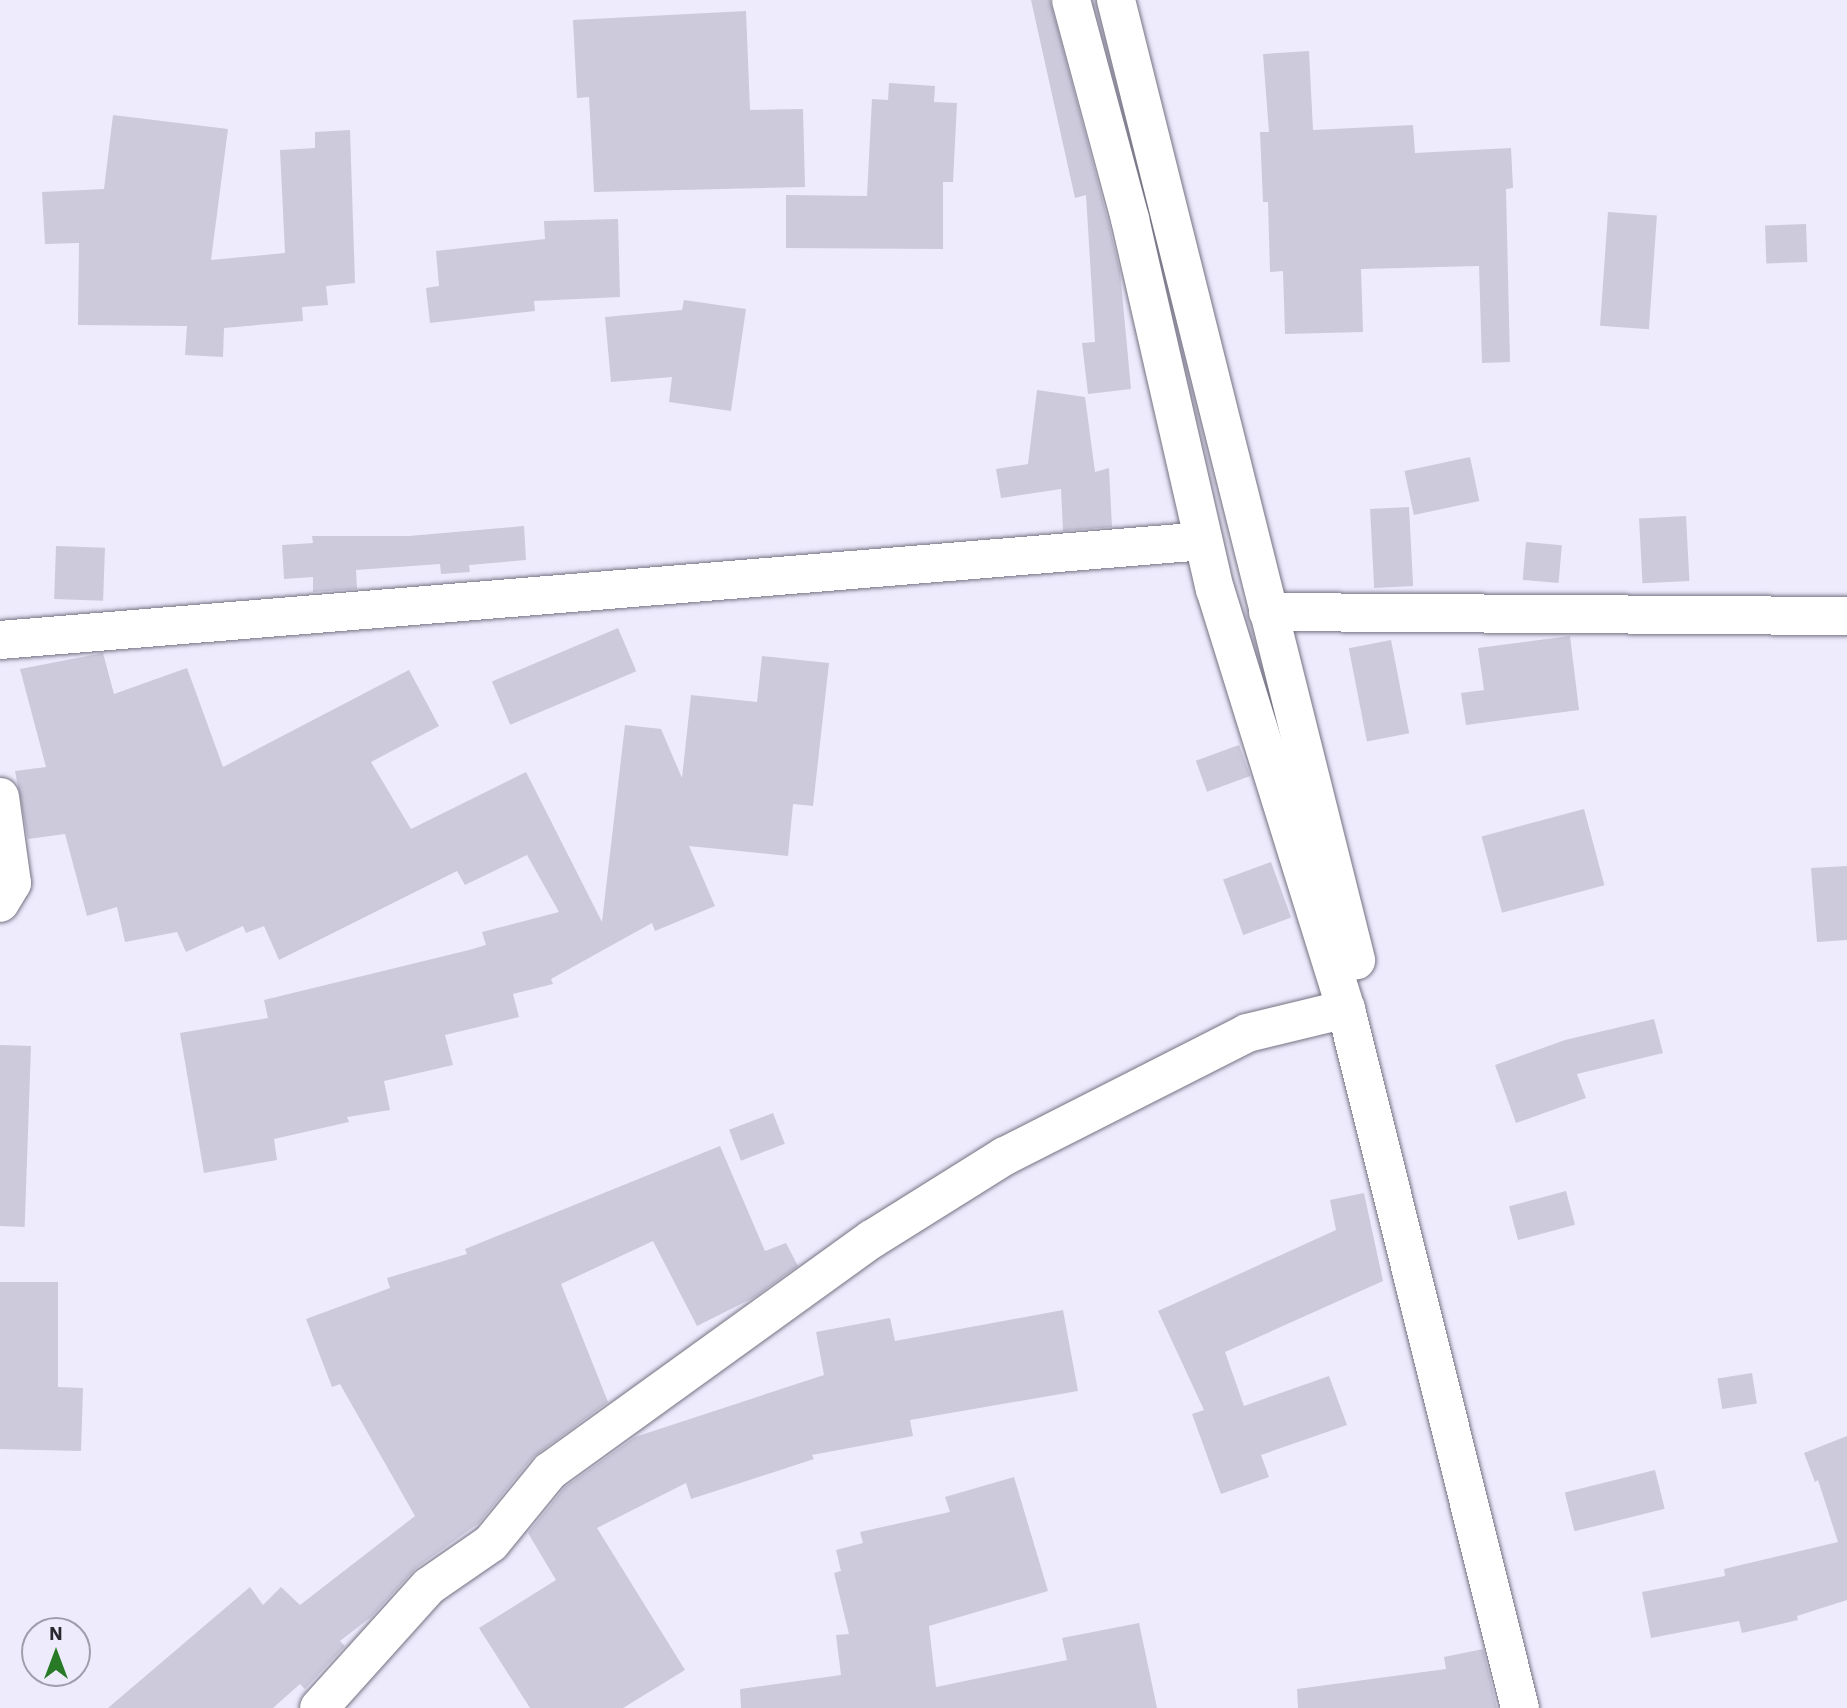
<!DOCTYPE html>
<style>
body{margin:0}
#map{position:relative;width:1847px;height:1708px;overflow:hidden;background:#eeebfd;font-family:"IBM Plex Sans",sans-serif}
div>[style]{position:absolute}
.building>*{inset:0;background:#cdcadc;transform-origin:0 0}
.roads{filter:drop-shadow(0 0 2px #757282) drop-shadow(0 0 2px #757282)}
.minor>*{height:38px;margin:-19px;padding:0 19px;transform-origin:19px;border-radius:19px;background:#fff}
span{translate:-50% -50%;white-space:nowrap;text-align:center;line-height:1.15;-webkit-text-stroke:5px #eeebfd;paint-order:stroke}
.north{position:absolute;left:21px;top:1617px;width:70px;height:70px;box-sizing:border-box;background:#eeebfd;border:2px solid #a09dab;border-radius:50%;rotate:0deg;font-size:19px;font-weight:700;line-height:28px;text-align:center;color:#2a2930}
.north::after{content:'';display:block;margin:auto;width:24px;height:32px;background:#287a26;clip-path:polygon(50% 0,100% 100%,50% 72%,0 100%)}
</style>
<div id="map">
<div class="building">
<i style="clip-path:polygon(1031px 0,1050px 0,1109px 224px,1120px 271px,1131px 389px,1088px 394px,1082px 343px,1095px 342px,1086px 195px,1075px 198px)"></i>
<i style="clip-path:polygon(746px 11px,750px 110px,803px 109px,805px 187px,594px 192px,589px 97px,577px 98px,573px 20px)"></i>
<i style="clip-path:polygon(1309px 51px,1313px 130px,1413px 125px,1415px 153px,1511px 148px,1513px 188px,1506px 189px,1510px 362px,1482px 363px,1479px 266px,1361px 269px,1363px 332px,1285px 334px,1283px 271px,1270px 272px,1268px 202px,1263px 202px,1260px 132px,1269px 132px,1263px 54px)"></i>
<i style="clip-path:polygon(889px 83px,935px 86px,934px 102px,957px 103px,953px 182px,943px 182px,943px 249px,786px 248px,786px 195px,867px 196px,872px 99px,888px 100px)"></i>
<i style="clip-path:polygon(113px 115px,228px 129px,211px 260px,285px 253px,280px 150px,315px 148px,315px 132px,350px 130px,355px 283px,326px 286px,328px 305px,302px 307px,303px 321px,224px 328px,223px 357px,185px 355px,187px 326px,78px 325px,79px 243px,45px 244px,42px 192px,104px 189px)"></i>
<i style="left:1608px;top:212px;width:49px;height:114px;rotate:4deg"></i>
<i style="clip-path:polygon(618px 219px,620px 297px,534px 301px,535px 311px,430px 323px,426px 288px,439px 286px,436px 251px,545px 239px,544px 221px)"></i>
<i style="left:1806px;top:224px;width:38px;height:41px;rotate:88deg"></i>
<i style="clip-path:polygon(684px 300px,746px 309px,731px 411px,669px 402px,672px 377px,611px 382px,605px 317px,682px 310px)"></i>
<i style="clip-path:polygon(1037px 390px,1085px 397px,1095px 472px,1109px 468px,1112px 527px,1063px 531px,1061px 489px,1001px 498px,996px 469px,1028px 464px)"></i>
<i style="left:1470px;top:457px;width:45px;height:67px;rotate:78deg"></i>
<i style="left:1409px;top:507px;width:79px;height:39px;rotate:87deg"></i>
<i style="left:1686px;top:516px;width:65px;height:47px;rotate:87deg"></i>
<i style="clip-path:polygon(524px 526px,526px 560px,469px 565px,470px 572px,441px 574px,440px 564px,356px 570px,357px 589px,313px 592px,313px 577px,284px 579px,282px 545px,313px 543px,312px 536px,409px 536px)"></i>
<i style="left:1526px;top:542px;width:36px;height:38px;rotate:5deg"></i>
<i style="left:56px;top:546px;width:49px;height:53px;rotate:2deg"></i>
<i style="left:618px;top:628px;width:47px;height:137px;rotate:67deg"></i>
<i style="clip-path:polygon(1570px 636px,1579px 710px,1466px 725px,1461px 693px,1484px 690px,1478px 648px)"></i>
<i style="left:1391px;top:640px;width:95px;height:43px;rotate:79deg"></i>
<i style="clip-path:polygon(103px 653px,114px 694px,187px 668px,223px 767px,409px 670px,439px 726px,371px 762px,411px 829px,526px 772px,602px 922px,625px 725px,661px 729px,682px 778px,691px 695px,757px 702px,762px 656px,829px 663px,813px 806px,793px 804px,788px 856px,689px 846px,715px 906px,655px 931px,652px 923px,551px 979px,553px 984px,513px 994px,519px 1017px,445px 1035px,453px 1065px,384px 1081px,390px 1110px,347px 1117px,349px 1122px,274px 1139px,277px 1160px,204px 1173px,180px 1033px,268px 1018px,264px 1000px,469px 950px,486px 945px,482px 932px,559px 912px,527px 855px,465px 885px,457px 871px,279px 960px,264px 926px,246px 933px,243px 926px,186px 952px,177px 932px,125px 942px,117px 907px,87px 916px,65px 834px,28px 839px,15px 771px,46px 767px,20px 669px)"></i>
<i style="left:1239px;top:745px;width:33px;height:46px;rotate:70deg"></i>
<i style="left:1584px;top:809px;width:79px;height:106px;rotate:75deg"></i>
<i style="left:1271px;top:862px;width:59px;height:51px;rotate:70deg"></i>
<i style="clip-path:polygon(1847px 866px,1847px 940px,1817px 942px,1811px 868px)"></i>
<i style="clip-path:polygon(1654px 1019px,1663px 1053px,1577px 1074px,1586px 1098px,1516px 1123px,1495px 1065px,1565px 1040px)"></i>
<i style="left:0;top:1045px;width:31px;height:181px;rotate:2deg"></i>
<i style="left:773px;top:1113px;width:33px;height:47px;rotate:69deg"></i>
<i style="clip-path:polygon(720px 1146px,765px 1251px,786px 1243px,798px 1266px,753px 1298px,697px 1326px,653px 1241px,561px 1284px,608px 1402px,533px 1457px,479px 1523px,416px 1568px,371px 1617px,340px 1641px,345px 1646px,305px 1689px,300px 1684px,273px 1708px,108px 1708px,250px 1587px,263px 1605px,281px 1587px,300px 1605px,415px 1516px,340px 1384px,332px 1387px,306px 1319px,390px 1288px,387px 1278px,467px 1254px,465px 1249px)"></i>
<i style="left:1566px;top:1191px;width:35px;height:59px;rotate:75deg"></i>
<i style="clip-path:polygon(1364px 1193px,1383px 1281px,1225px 1352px,1244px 1406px,1329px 1376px,1347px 1425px,1261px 1455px,1269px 1477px,1221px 1494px,1192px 1414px,1204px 1410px,1158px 1311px,1336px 1230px,1330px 1200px)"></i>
<i style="clip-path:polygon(0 1282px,58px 1282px,58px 1387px,83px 1388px,81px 1451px,0 1449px)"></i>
<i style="clip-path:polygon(1063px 1310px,1078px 1391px,910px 1420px,913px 1436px,812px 1455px,814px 1459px,691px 1499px,686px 1483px,597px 1528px,685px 1670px,623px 1708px,530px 1708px,479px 1628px,556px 1580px,528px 1533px,565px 1487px,635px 1437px,824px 1375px,816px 1332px,890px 1318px,895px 1341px)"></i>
<i style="left:1752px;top:1373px;width:31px;height:35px;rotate:81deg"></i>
<i style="clip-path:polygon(1847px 1436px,1847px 1600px,1797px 1616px,1798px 1620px,1742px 1633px,1739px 1621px,1651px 1638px,1642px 1592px,1725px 1576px,1724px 1569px,1838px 1542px,1818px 1480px,1815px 1482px,1804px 1453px)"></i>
<i style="left:1655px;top:1470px;width:40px;height:93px;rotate:76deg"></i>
<i style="clip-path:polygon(1014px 1477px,1048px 1591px,929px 1626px,936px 1687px,1067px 1660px,1062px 1638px,1139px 1623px,1157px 1708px,741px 1708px,740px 1689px,841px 1675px,836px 1635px,849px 1634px,834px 1573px,841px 1571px,836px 1550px,863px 1543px,860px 1532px,950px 1512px,945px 1497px)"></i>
<i style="clip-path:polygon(1483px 1649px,1497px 1708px,1298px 1708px,1297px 1689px,1446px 1669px,1444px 1657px)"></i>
</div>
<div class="roads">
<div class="minor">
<i style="left:1071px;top:0;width:227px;rotate:74.9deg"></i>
<i style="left:1130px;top:219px;width:380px;rotate:77.1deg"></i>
<i style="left:1215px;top:589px;width:440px;rotate:72.7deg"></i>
<i style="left:1346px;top:1009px;width:720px;rotate:76.02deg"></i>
<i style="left:1116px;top:0;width:990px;rotate:75.96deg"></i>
<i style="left:1268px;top:612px;width:579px;rotate:0.4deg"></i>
<i style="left:0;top:640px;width:1207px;rotate:-4.7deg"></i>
<i style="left:0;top:797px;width:87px;rotate:82.1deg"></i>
<i style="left:12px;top:883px;width:23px;rotate:121deg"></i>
<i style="left:319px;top:1708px;width:164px;rotate:-48deg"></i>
<i style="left:429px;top:1586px;width:75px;rotate:-34.7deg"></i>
<i style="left:491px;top:1543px;width:93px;rotate:-50.7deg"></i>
<i style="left:550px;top:1471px;width:397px;rotate:-35.8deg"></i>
<i style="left:872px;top:1239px;width:157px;rotate:-32deg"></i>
<i style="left:1005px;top:1156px;width:271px;rotate:-26.9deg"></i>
<i style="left:1247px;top:1033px;width:102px;rotate:-13.6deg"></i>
</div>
</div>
<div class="north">N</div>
</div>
